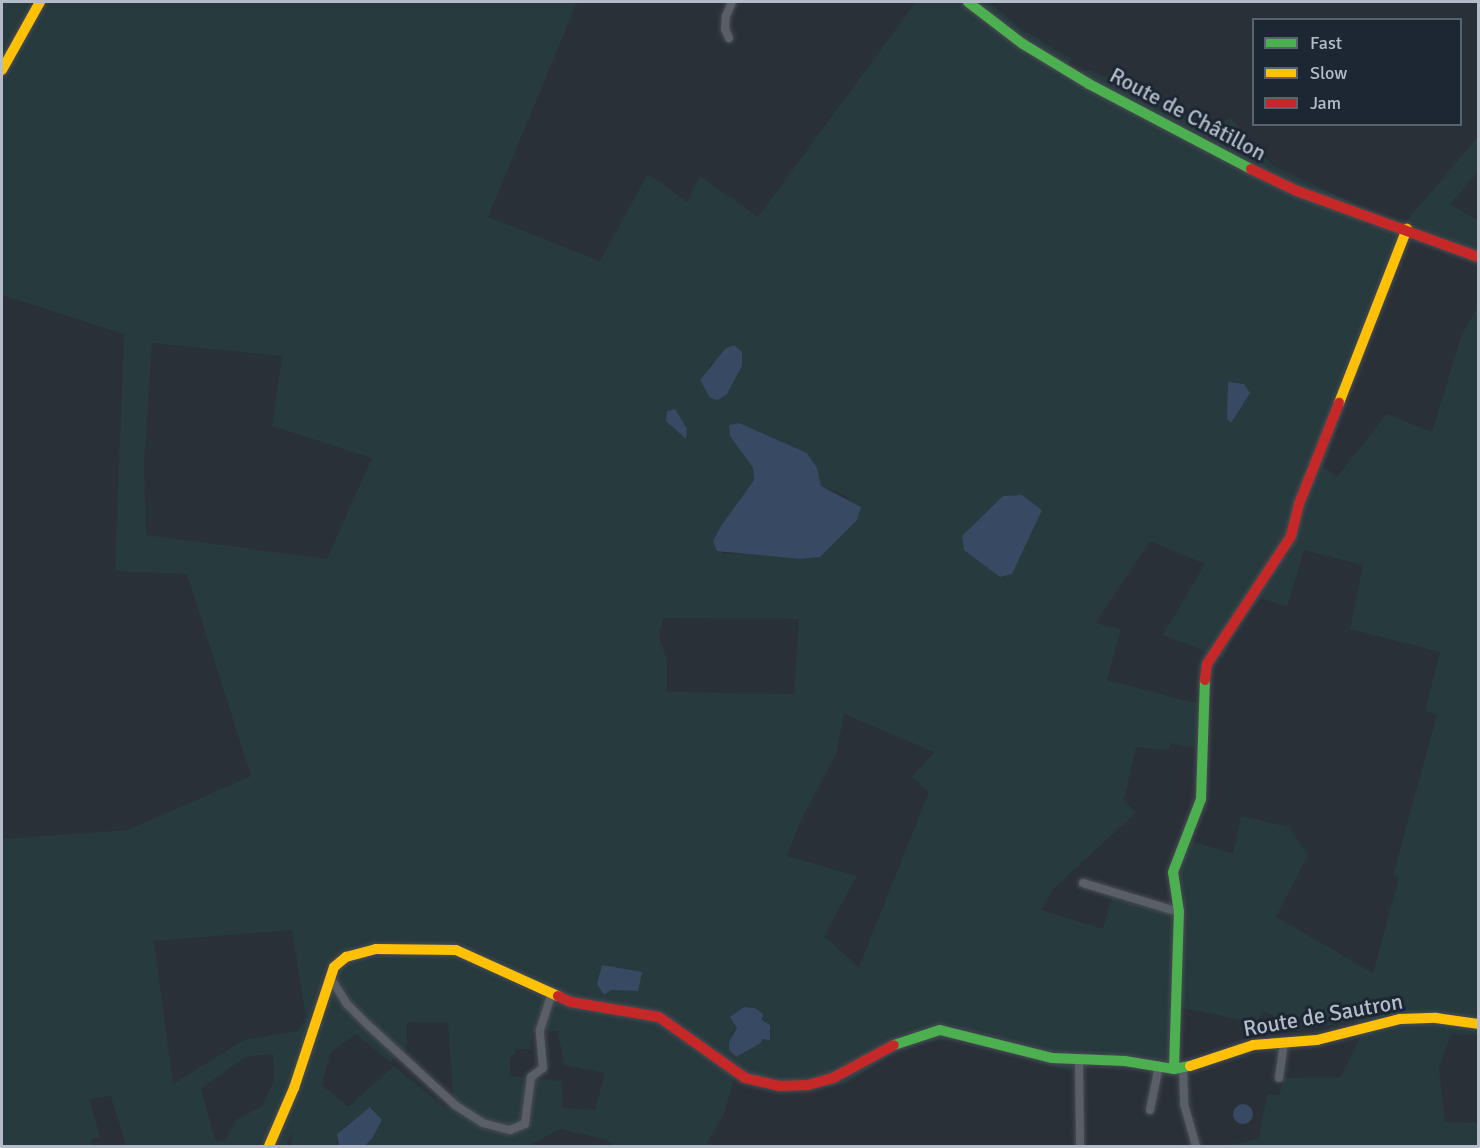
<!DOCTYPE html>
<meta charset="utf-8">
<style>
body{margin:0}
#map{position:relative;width:1480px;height:1148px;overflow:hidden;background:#2a3038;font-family:Signika,sans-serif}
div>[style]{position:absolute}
.green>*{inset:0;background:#273a3e}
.water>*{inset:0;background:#384963}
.round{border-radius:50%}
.roads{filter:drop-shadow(0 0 2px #484c53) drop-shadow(0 0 2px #484c53)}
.street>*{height:8px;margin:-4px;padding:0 4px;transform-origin:4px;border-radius:4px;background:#5a5e66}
.fast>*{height:10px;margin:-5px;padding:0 5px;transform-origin:5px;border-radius:5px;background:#4caf50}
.slow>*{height:10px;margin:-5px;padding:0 5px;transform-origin:5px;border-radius:5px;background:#ffc107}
.jam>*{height:10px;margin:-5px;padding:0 5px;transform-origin:5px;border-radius:5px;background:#c62828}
span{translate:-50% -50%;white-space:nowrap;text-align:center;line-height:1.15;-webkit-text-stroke:6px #1d2633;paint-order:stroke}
.street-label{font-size:22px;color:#b4bcc9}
.frame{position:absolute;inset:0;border:3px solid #b4bcc9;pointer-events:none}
.legend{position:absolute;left:1252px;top:18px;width:210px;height:108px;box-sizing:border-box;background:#1d2633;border:2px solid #59626f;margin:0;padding:8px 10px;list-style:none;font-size:18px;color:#b4bcc9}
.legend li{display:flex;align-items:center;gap:12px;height:30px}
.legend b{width:30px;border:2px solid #59626f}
</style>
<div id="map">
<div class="green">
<i style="clip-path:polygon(evenodd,2px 2px,577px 2px,488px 217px,600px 261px,648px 174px,687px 202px,700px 176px,758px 217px,916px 2px,989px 2px,1022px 29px,1072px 59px,1055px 77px,1090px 70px,1213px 127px,1231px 118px,1272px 165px,1372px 212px,1364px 225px,1409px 234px,1323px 466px,1337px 477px,1387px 414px,1432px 432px,1462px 334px,1478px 307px,1478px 1036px,1451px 1034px,1439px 1068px,1445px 1122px,1478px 1123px,1478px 1146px,1224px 1146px,1259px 1139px,1267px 1095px,1279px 1095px,1284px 1078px,1341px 1077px,1361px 1036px,1357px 1021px,1316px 1027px,1293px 1025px,1263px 1011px,1256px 1023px,1173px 1006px,1170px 1062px,1074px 1054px,1071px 1072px,961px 1039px,926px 1042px,891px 1054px,846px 1084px,779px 1091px,735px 1077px,723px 1116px,707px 1143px,714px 1146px,614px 1146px,608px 1140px,560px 1129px,528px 1146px,365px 1146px,382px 1122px,372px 1107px,342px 1128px,336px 1142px,339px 1146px,292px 1146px,292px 1132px,286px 1146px,126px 1146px,111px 1096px,89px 1099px,100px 1137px,90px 1140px,92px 1146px,2px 1146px,2px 839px,128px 830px,251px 776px,187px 574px,115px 571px,124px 334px,2px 295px,2px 2px,152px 343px,282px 356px,272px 426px,372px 458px,327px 559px,146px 535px,144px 464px,152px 343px,2px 2px,734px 345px,742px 366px,727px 393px,710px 398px,709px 366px,734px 345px,2px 2px,730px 436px,817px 468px,821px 486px,850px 498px,749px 553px,722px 554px,741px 497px,754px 481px,753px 468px,730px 436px,2px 2px,1150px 541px,1205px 564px,1163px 635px,1223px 658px,1233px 634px,1260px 598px,1287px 607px,1304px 550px,1363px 565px,1350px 629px,1440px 652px,1425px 711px,1437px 715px,1393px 875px,1399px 878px,1373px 973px,1276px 917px,1308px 855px,1289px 827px,1241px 816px,1233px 854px,1192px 841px,1179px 868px,1185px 917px,1174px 917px,1164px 910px,1113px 894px,1103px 929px,1041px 910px,1053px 889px,1136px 813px,1124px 800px,1136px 747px,1169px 750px,1170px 743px,1207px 751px,1210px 707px,1107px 680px,1121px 629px,1095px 623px,1150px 541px,2px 2px,663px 618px,799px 619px,794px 694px,667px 692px,667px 660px,659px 637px,663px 618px,2px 2px,844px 714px,934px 752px,912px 777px,929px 792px,859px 967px,824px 936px,857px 876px,787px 856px,800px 822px,836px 754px,844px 714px,2px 2px,292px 930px,306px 1017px,298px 1031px,244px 1040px,173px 1084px,154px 941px,292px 930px,2px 2px,731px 1017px,762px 1020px,771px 1031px,770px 1039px,762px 1038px,760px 1043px,736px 1057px,732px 1033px,738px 1028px,731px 1017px,2px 2px,407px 1022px,448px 1023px,453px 1096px,446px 1108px,394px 1066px,348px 1107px,322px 1085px,330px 1053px,356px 1034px,390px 1062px,407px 1049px,407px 1022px,2px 2px,558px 1031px,564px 1065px,605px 1073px,595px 1110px,563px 1108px,561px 1081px,510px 1076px,510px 1059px,517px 1049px,531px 1049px,533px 1032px,558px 1031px,2px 2px,273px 1054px,274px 1081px,262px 1106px,236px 1120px,226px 1140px,216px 1142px,201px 1089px,245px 1057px,273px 1054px)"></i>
<i style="clip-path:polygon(1478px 137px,1478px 172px,1450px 204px,1478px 221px,1477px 251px,1406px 221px)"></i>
</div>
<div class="water">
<i style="clip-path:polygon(734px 345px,742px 352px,742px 366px,727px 394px,718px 400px,710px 398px,700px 380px,725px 349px)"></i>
<i style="clip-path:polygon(1228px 382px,1244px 384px,1250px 393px,1231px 423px,1227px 419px)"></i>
<i style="clip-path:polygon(675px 409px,687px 429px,686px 439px,666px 421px,667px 411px)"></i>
<i style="clip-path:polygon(739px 423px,807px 453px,817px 468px,821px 486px,861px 507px,857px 520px,820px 557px,800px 559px,717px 551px,713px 541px,721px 526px,754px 480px,753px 468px,730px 436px,729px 425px)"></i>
<i style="clip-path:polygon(1022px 495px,1042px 510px,1012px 574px,1000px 577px,964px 550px,962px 536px,1003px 496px)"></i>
<i style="clip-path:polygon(602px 965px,642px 972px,638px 991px,611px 990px,604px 995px,597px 984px)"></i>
<i style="clip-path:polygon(744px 1007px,755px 1008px,763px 1014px,762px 1020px,770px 1025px,770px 1040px,762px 1039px,761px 1043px,736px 1057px,729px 1050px,729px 1042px,737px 1028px,730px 1017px)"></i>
<i class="round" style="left:1233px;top:1104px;width:20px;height:20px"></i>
<i style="clip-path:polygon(370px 1107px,382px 1120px,373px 1137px,365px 1146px,339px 1146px,337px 1134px)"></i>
</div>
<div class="roads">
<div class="street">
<i style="left:729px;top:38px;width:10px;rotate:-114deg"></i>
<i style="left:725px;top:29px;width:13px;rotate:-86deg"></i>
<i style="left:726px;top:16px;width:15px;rotate:-67deg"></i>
<i style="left:1083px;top:883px;width:100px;rotate:16.8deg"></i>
<i style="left:330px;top:977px;width:32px;rotate:58deg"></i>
<i style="left:347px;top:1004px;width:30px;rotate:45deg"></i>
<i style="left:368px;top:1025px;width:118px;rotate:42.6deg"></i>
<i style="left:455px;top:1105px;width:33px;rotate:33deg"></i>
<i style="left:483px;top:1123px;width:28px;rotate:15deg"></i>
<i style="left:510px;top:1130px;width:16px;rotate:-22deg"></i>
<i style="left:525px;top:1124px;width:47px;rotate:-82.7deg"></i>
<i style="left:531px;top:1077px;width:15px;rotate:-37deg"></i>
<i style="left:543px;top:1068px;width:38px;rotate:-95deg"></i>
<i style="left:540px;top:1030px;width:38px;rotate:-72deg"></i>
<i style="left:1079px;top:1060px;width:86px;rotate:89.3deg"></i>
<i style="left:1183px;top:1068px;width:36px;rotate:88deg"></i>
<i style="left:1184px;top:1104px;width:44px;rotate:74.1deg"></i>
<i style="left:1279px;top:1078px;width:36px;rotate:-82deg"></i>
<i style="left:1150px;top:1110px;width:45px;rotate:-78.4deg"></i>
</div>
<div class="fast">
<i style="left:968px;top:2px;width:69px;rotate:37.4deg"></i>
<i style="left:1023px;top:44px;width:77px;rotate:31.2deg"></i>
<i style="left:1089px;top:84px;width:183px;rotate:27.7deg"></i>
<i style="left:894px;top:1045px;width:48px;rotate:-18.1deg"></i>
<i style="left:940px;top:1030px;width:115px;rotate:14deg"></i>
<i style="left:1052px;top:1058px;width:73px;rotate:2.4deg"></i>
<i style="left:1125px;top:1061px;width:50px;rotate:9.3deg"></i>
<i style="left:1174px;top:1069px;width:16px;rotate:-11deg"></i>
<i style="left:1174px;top:1069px;width:157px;rotate:-88.2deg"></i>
<i style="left:1179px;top:912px;width:40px;rotate:-98.5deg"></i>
<i style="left:1173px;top:872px;width:78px;rotate:-69deg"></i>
<i style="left:1201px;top:799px;width:119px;rotate:-88.1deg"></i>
</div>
<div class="slow">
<i style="left:2px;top:70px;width:78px;rotate:-60.8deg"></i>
<i style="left:1339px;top:403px;width:187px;rotate:-68.7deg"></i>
<i style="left:1190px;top:1066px;width:66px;rotate:-18.4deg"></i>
<i style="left:1253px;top:1045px;width:64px;rotate:-4.5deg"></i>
<i style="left:1317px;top:1040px;width:86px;rotate:-14.2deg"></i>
<i style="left:1400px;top:1019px;width:36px;rotate:-2deg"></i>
<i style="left:1436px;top:1018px;width:42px;rotate:8.1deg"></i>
<i style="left:269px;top:1146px;width:63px;rotate:-66.7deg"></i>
<i style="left:294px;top:1088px;width:127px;rotate:-71.7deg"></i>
<i style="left:334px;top:967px;width:16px;rotate:-40deg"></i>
<i style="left:346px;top:957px;width:31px;rotate:-15deg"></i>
<i style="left:376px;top:949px;width:80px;rotate:0.7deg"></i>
<i style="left:456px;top:950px;width:112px;rotate:24.3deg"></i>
</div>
<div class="jam">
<i style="left:1251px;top:169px;width:51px;rotate:25.6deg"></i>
<i style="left:1297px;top:191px;width:193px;rotate:20deg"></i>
<i style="left:1205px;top:680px;width:16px;rotate:-83deg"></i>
<i style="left:1207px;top:664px;width:153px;rotate:-56.7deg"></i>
<i style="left:1291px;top:536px;width:33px;rotate:-76deg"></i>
<i style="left:1299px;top:504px;width:109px;rotate:-68.4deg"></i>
<i style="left:558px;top:996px;width:14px;rotate:25deg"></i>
<i style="left:571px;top:1002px;width:89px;rotate:9.7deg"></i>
<i style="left:659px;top:1017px;width:105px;rotate:35.3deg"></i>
<i style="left:745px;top:1078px;width:35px;rotate:13deg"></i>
<i style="left:779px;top:1086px;width:29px;rotate:-2deg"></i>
<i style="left:808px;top:1085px;width:26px;rotate:-16deg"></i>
<i style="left:833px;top:1078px;width:69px;rotate:-28.4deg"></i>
</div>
</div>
<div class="street-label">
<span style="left:1188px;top:114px;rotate:28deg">Route de Châtillon</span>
<span style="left:1323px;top:1015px;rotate:-10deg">Route de Sautron</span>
</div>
<div class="frame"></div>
<ul class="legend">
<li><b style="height:8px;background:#4caf50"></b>Fast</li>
<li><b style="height:8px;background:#ffc107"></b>Slow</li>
<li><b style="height:8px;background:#c62828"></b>Jam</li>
</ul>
</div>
